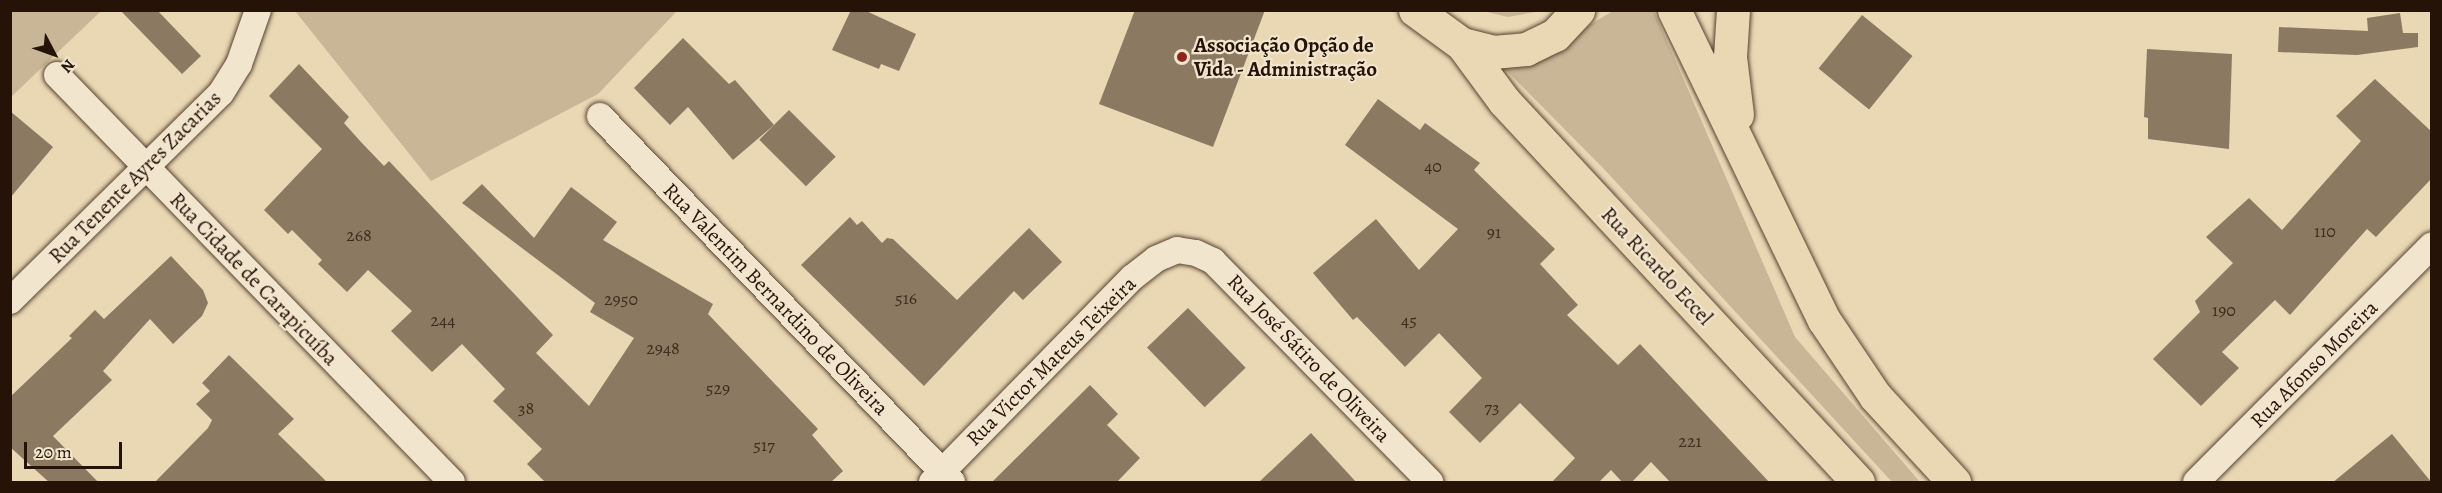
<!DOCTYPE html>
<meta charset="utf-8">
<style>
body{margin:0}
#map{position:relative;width:2442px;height:493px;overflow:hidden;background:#ead7b4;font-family:Alegreya,serif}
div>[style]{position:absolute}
.green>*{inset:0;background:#c9b697}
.building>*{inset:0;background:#8c7961;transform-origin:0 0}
.roads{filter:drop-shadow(0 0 2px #574432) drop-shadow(0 0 2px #574432)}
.street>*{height:26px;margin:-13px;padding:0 13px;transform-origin:13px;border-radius:13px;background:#f1e5ce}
.primary>*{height:33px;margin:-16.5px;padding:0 16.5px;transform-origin:16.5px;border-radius:16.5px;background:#ead7b4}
.dots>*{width:16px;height:16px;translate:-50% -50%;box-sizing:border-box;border:3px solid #f1e5ce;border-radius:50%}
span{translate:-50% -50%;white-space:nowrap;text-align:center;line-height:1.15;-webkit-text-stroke:4.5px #f1e5ce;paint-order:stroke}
.number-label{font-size:18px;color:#402c1e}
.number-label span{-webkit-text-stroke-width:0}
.poi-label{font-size:21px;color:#261307;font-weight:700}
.left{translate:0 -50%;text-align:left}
.street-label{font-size:21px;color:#261307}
.frame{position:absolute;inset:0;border:12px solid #261307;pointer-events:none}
.north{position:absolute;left:24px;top:24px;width:60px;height:60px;-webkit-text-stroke:4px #f1e5ce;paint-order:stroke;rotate:131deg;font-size:16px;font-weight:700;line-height:24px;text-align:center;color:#261307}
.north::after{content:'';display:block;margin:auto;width:21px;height:27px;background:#261307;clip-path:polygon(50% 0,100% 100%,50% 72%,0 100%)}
.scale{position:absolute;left:24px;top:442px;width:98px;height:27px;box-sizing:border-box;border:3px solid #261307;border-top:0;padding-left:8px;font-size:18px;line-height:21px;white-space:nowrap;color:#261307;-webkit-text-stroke:4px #f1e5ce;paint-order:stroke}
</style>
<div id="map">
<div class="green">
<i style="clip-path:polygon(11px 10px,101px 10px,101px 11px,11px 97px)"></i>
<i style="clip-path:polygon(295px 11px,677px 11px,598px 94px,431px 181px)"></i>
<i style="clip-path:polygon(1483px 11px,1483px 10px,1540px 11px,1508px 17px)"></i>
<i style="clip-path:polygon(1613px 11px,1654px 11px,1795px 337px,1920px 482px,1892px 482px,1605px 170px,1501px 65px,1534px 58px)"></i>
</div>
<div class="building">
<i style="clip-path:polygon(120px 10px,157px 10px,201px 56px,182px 74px)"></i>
<i style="clip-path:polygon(851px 10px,864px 10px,916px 34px,899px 71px,881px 64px,879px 69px,832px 50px)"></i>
<i style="clip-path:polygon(1135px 10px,1265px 10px,1213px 147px,1099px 104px)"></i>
<i style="clip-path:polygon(2400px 13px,2403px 33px,2418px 33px,2418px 47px,2357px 55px,2278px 52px,2279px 27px,2368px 31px,2367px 18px)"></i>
<i style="left:1862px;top:15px;width:65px;height:69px;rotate:39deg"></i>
<i style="clip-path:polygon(683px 38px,729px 84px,735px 80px,774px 125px,733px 160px,688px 107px,670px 125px,634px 88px)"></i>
<i style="clip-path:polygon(2147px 49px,2232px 54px,2229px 149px,2148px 139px,2148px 118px,2144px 117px)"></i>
<i style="clip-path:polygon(299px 64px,349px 117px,344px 123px,361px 142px,384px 166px,389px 161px,553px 335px,536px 353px,589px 406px,634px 338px,590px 312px,595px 303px,462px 203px,482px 184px,534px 238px,571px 187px,617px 222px,603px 240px,713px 304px,708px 314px,818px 429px,812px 435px,843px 471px,830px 483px,546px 483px,527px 464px,542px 449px,493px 401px,505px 389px,462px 344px,432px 372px,391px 331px,412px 311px,368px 270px,347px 292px,318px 264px,322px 260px,292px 230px,288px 234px,264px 210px,322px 149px,269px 96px)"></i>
<i style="clip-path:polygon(2375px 79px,2432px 132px,2432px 178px,2376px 237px,2367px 229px,2290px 315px,2275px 300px,2222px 352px,2239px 368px,2201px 406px,2153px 359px,2200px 312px,2195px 301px,2233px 263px,2206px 237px,2249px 198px,2282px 230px,2361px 141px,2336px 116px)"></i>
<i style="clip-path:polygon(1378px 99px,1420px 130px,1425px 123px,1480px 163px,1474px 170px,1555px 249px,1540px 264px,1578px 305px,1567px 315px,1618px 365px,1640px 344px,1770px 483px,1671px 483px,1651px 462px,1631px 483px,1623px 483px,1611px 470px,1598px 483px,1551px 483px,1575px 458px,1520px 403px,1480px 443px,1449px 412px,1482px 378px,1439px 333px,1405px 367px,1357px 317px,1353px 320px,1313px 273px,1376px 219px,1419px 270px,1458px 229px,1345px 145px)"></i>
<i style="left:789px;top:110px;width:66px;height:42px;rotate:45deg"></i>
<i style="clip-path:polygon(10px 111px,53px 147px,10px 198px)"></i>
<i style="clip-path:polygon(850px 217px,857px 225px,862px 221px,882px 243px,887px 238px,893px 239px,957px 300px,1029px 228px,1062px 262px,1023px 300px,1014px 291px,924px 386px,801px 265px)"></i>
<i style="clip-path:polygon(171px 256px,203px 290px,208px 303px,202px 316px,173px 344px,150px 319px,103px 371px,112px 380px,53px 436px,99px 483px,50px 483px,10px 447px,10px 397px,72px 338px,69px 336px,95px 310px,104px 319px)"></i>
<i style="left:1188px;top:308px;width:83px;height:57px;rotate:46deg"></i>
<i style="clip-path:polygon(229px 355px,294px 419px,278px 434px,328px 483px,154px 483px,208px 428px,212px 420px,196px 404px,210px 391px,202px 383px)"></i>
<i style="clip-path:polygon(1090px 385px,1118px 414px,1107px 425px,1140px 458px,1116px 483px,991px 483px)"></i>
<i style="clip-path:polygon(1311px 433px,1357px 483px,1258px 483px)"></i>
<i style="clip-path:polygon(2392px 434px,2432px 483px,2332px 483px)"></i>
</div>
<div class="roads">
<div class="street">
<i style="left:57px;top:75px;width:567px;rotate:45.86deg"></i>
<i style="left:600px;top:116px;width:508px;rotate:46.12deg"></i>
<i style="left:10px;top:301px;width:296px;rotate:-44.6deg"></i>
<i style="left:221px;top:93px;width:34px;rotate:-58deg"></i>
<i style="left:239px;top:64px;width:57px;rotate:-70.6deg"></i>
<i style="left:932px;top:482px;width:287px;rotate:-45.6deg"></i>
<i style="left:1133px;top:277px;width:29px;rotate:-38deg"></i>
<i style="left:1156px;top:259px;width:23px;rotate:-23deg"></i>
<i style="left:1177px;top:250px;width:19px;rotate:9deg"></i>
<i style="left:1196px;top:253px;width:19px;rotate:25deg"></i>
<i style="left:1213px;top:261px;width:310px;rotate:45.5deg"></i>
<i style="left:2196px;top:482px;width:334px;rotate:-45.1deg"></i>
</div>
<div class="primary">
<i style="left:1415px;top:10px;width:58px;rotate:35.9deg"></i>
<i style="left:1462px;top:44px;width:32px;rotate:14deg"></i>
<i style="left:1493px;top:52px;width:33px;rotate:-5deg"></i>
<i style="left:1526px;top:49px;width:32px;rotate:-26deg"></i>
<i style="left:1555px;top:35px;width:34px;rotate:-47deg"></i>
<i style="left:1674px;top:10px;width:344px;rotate:64.2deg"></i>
<i style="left:1824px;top:320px;width:92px;rotate:56.1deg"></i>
<i style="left:1875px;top:396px;width:117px;rotate:47.4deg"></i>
<i style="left:1733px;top:10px;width:47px;rotate:93.7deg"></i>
<i style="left:1730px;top:57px;width:58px;rotate:83.1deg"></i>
<i style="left:1462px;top:44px;width:71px;rotate:53.6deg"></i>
<i style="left:1504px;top:101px;width:520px;rotate:47.1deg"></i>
</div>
</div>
<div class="dots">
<i style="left:1182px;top:57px;background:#8f2418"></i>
</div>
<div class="number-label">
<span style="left:1433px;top:166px">40</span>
<span style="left:2325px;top:231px">110</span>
<span style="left:1494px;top:232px">91</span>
<span style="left:359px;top:235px">268</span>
<span style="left:906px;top:298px">516</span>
<span style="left:621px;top:299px">2950</span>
<span style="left:2224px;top:310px">190</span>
<span style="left:443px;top:320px">244</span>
<span style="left:1409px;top:320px">45</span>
<span style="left:663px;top:348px">2948</span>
<span style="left:718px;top:388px">529</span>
<span style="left:1492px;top:407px">73</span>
<span style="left:526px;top:408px">38</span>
<span style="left:1690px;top:441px">221</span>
<span style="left:764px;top:445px">517</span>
</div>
<div class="poi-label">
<span class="left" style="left:1194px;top:57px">Associação Opção de<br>Vida - Administração</span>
</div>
<div class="street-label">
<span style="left:135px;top:177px;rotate:-45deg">Rua Tenente Ayres Zacarias</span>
<span style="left:1657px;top:266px;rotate:47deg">Rua Ricardo Eccel</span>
<span style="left:254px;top:279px;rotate:46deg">Rua Cidade de Carapicuíba</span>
<span style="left:776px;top:299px;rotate:46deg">Rua Valentim Bernardino de Oliveira</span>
<span style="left:1309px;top:358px;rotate:46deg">Rua José Sátiro de Oliveira</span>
<span style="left:1051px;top:361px;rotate:-45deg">Rua Victor Mateus Teixeira</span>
<span style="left:2314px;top:364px;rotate:-45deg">Rua Afonso Moreira</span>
</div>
<div class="frame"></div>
<div class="north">N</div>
<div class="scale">20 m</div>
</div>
